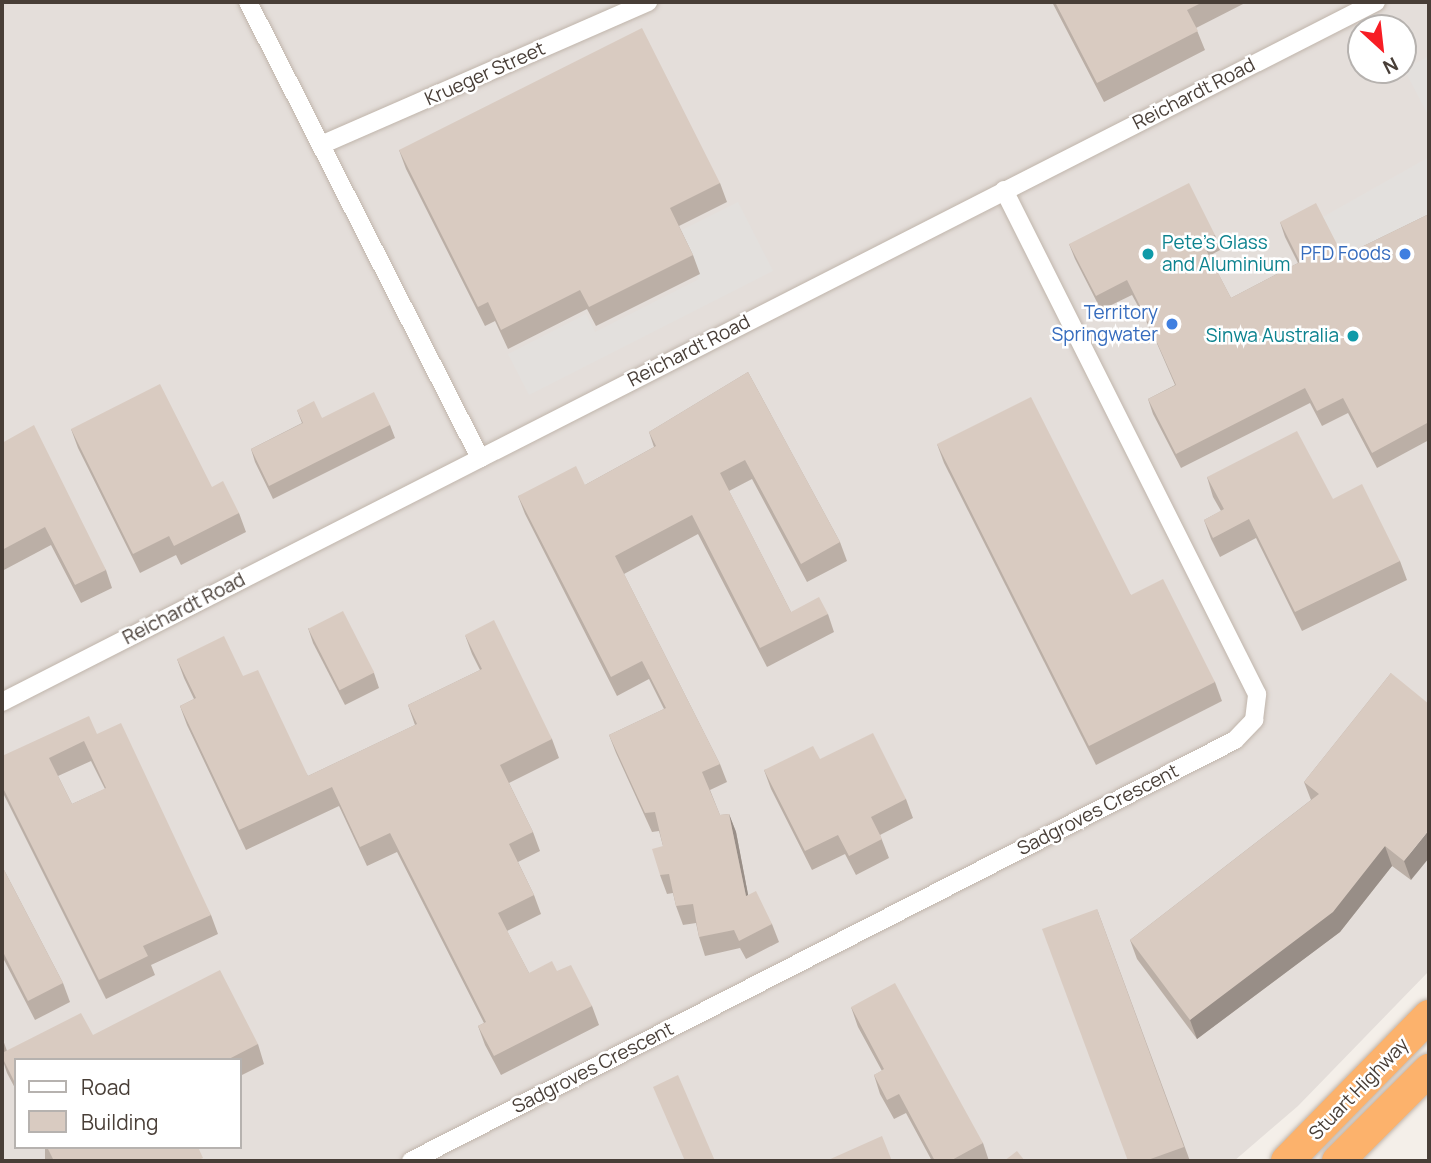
<!DOCTYPE html>
<style>
body{margin:0}
#map{position:relative;width:1431px;height:1163px;overflow:hidden;background:#f4efe9;font-family:Manrope,sans-serif}
div>[style]{position:absolute}
.industrial>*{inset:0;background:#e4deda}
.parking>*{inset:0;background:#e3e0dd}
.roads{filter:drop-shadow(0 0 2px #c0b5ab) drop-shadow(0 0 2px #c0b5ab)}
.street>*{height:18px;margin:-9px;padding:0 9px;transform-origin:9px;border-radius:9px;background:#fff}
.highway>*{height:32px;margin:-16px;padding:0 16px;transform-origin:16px;border-radius:16px;background:#fcb26c}
.wall>*{inset:0;background:#bbafa6;transform-origin:0 0}
.shaded-wall>*{inset:0;background:#988e87}
.building>*{inset:0;background:#d9cbc1;transform-origin:0 0}
.dots>*{width:19px;height:19px;translate:-50% -50%;box-sizing:border-box;border:4px solid #fff;border-radius:50%}
span{translate:-50% -50%;white-space:nowrap;text-align:center;line-height:1.15;-webkit-text-stroke:5px #fff;paint-order:stroke}
.street-label{font-size:19px;color:#483e37}
.culture-label{font-size:19px;color:#0d838f}
.left{translate:0 -50%;text-align:left}
.right{translate:-100% -50%;text-align:right}
.shop-label{font-size:19px;color:#366cbe}
.frame{position:absolute;inset:0;border:4px solid #483e37;pointer-events:none}
.legend{position:absolute;left:14px;top:1058px;width:228px;height:91px;box-sizing:border-box;background:#fff;border:2px solid #b6b2af;margin:0;padding:9px 12px;list-style:none;font-size:21px;color:#483e37}
.legend li{display:flex;align-items:center;gap:14px;height:35px}
.legend b{width:35px;border:2px solid #b6b2af}
.north{position:absolute;left:1347px;top:14px;width:70px;height:70px;box-sizing:border-box;background:#fff;border:2px solid #b6b2af;border-radius:50%;rotate:153deg;font-size:19px;font-weight:700;line-height:28px;text-align:center;color:#483e37}
.north::after{content:'';display:block;margin:auto;width:24px;height:32px;background:#f71d24;clip-path:polygon(50% 0,100% 100%,50% 72%,0 100%)}
</style>
<div id="map">
<div class="industrial">
<i style="clip-path:polygon(evenodd,2px 2px,1429px 2px,1429px 971px,1298px 1106px,1234px 1161px,2px 1161px,2px 2px,1361px 28px,1403px 28px,1403px 70px,1361px 70px,1361px 28px,2px 2px,16px 1060px,240px 1060px,240px 1147px,16px 1147px,16px 1060px)"></i>
</div>
<div class="parking">
<i style="clip-path:polygon(1429px 56px,1429px 117px,1404px 69px)"></i>
<i style="clip-path:polygon(1429px 157px,1429px 229px,1348px 271px,1321px 218px)"></i>
<i style="clip-path:polygon(738px 202px,773px 271px,529px 395px,508px 354px,586px 314px,595px 332px,699px 279px,676px 233px)"></i>
</div>
<div class="roads">
<div class="street">
<i style="left:248px;top:2px;width:512px;rotate:63.03deg"></i>
<i style="left:321px;top:145px;width:357px;rotate:-23.6deg"></i>
<i style="left:2px;top:702px;width:1542px;rotate:-27deg"></i>
<i style="left:411px;top:1161px;width:925px;rotate:-27.06deg"></i>
<i style="left:1235px;top:740px;width:28px;rotate:-46deg"></i>
<i style="left:1254px;top:720px;width:26px;rotate:-83deg"></i>
<i style="left:1257px;top:694px;width:564px;rotate:-116.66deg"></i>
</div>
<div class="highway">
<i style="left:1287px;top:1161px;width:203px;rotate:-45.6deg"></i>
<i style="left:1338px;top:1161px;width:129px;rotate:-45deg"></i>
</div>
</div>
<div class="wall">
<i style="clip-path:polygon(1052px 2px,1247px 2px,1196px 28px,1205px 50px,1104px 102px)"></i>
<i style="clip-path:polygon(399px 150px,720px 183px,727px 202px,679px 226px,693px 255px,700px 274px,596px 326px,587px 309px,508px 349px,495px 321px,485px 326px,406px 169px)"></i>
<i style="clip-path:polygon(1429px 214px,1429px 440px,1377px 468px,1348px 413px,1322px 426px,1310px 403px,1181px 468px,1153px 414px,1148px 399px,1175px 385px,1152px 332px,1132px 295px,1101px 310px,1075px 259px,1069px 244px,1215px 235px,1220px 250px,1209px 256px,1231px 298px,1298px 263px,1285px 237px,1280px 222px,1343px 256px)"></i>
<i style="clip-path:polygon(748px 372px,840px 542px,847px 561px,807px 582px,752px 479px,729px 491px,791px 612px,828px 614px,834px 632px,767px 667px,698px 534px,624px 574px,720px 764px,727px 782px,710px 790px,720px 815px,729px 814px,736px 832px,748px 895px,772px 924px,779px 942px,746px 959px,740px 948px,705px 956px,699px 937px,696px 923px,683px 925px,676px 906px,673px 893px,667px 894px,660px 875px,663px 846px,659px 831px,652px 832px,616px 753px,609px 735px,664px 709px,649px 679px,617px 696px,525px 514px,518px 496px,585px 485px,654px 447px,649px 432px)"></i>
<i style="clip-path:polygon(297px 410px,322px 418px,390px 425px,395px 438px,273px 499px,255px 462px,251px 449px,302px 423px)"></i>
<i style="clip-path:polygon(71px 429px,239px 513px,246px 532px,181px 565px,176px 555px,140px 573px,78px 448px)"></i>
<i style="clip-path:polygon(2px 443px,106px 570px,112px 588px,81px 603px,51px 545px,2px 571px)"></i>
<i style="clip-path:polygon(937px 444px,1131px 595px,1215px 682px,1222px 701px,1096px 765px,944px 463px)"></i>
<i style="clip-path:polygon(1207px 477px,1333px 499px,1400px 561px,1407px 580px,1302px 631px,1256px 538px,1220px 557px,1211px 539px,1204px 520px,1221px 511px,1213px 497px)"></i>
<i style="clip-path:polygon(308px 628px,374px 673px,379px 688px,345px 705px,313px 643px)"></i>
<i style="clip-path:polygon(465px 635px,552px 739px,559px 758px,509px 783px,533px 832px,540px 851px,518px 862px,534px 895px,541px 914px,507px 931px,529px 973px,557px 971px,592px 1006px,599px 1025px,501px 1075px,485px 1045px,478px 1026px,484px 1023px,397px 852px,367px 866px,339px 806px,246px 850px,187px 725px,180px 706px,194px 699px,184px 678px,177px 659px,243px 676px,308px 776px,415px 725px,408px 705px,480px 670px,472px 654px)"></i>
<i style="clip-path:polygon(1391px 673px,1411px 880px,1392px 866px,1340px 932px,1197px 1039px,1137px 959px,1130px 940px,1311px 800px,1304px 782px)"></i>
<i style="clip-path:polygon(evenodd,97px 734px,211px 915px,218px 934px,151px 965px,155px 975px,106px 999px,2px 791px,2px 756px,97px 734px,91px 761px,105px 789px,72px 804px,58px 776px,91px 761px)"></i>
<i style="clip-path:polygon(820px 759px,906px 799px,913px 818px,880px 835px,889px 858px,856px 875px,845px 854px,812px 870px,771px 789px,764px 770px)"></i>
<i style="clip-path:polygon(2px 866px,63px 983px,70px 1002px,35px 1020px,2px 956px)"></i>
<i style="clip-path:polygon(1097px 909px,1190px 1161px,1128px 1161px)"></i>
<i style="clip-path:polygon(851px 1007px,983px 1143px,989px 1161px,932px 1161px,906px 1113px,894px 1119px,880px 1094px,874px 1075px,882px 1071px,858px 1027px)"></i>
<i style="clip-path:polygon(93px 1035px,258px 1044px,264px 1064px,240px 1076px,240px 1060px,16px 1060px,16px 1090px,7px 1073px,2px 1058px,2px 1037px,7px 1051px)"></i>
<i style="left:45px;top:1147px;width:153px;height:16px"></i>
</div>
<div class="shaded-wall">
<i style="clip-path:polygon(729px 814px,736px 832px,752px 915px,746px 896px)"></i>
<i style="clip-path:polygon(1429px 830px,1429px 858px,1411px 880px,1404px 861px)"></i>
<i style="clip-path:polygon(1385px 846px,1392px 866px,1340px 932px,1197px 1039px,1190px 1020px)"></i>
</div>
<div class="building">
<i style="clip-path:polygon(1055px 2px,1203px 2px,1187px 10px,1198px 31px,1097px 83px)"></i>
<i style="clip-path:polygon(642px 28px,720px 183px,670px 208px,693px 255px,589px 307px,580px 290px,501px 330px,488px 302px,478px 307px,399px 150px)"></i>
<i style="clip-path:polygon(1189px 183px,1215px 235px,1202px 242px,1231px 298px,1300px 262px,1280px 222px,1316px 203px,1343px 256px,1429px 214px,1429px 422px,1372px 453px,1343px 398px,1317px 411px,1305px 388px,1176px 454px,1148px 399px,1176px 385px,1146px 318px,1127px 280px,1096px 296px,1069px 244px)"></i>
<i style="clip-path:polygon(748px 372px,840px 542px,801px 564px,745px 460px,720px 473px,791px 612px,819px 597px,828px 614px,760px 648px,692px 515px,615px 556px,720px 764px,702px 772px,720px 815px,729px 814px,746px 896px,756px 891px,772px 924px,739px 941px,734px 930px,699px 937px,693px 904px,676px 906px,669px 874px,660px 875px,652px 849px,663px 846px,655px 812px,645px 813px,609px 735px,666px 708px,642px 661px,611px 677px,518px 496px,576px 466px,585px 485px,656px 446px,649px 432px)"></i>
<i style="clip-path:polygon(160px 384px,212px 487px,223px 481px,239px 513px,174px 546px,169px 536px,133px 554px,71px 429px)"></i>
<i style="clip-path:polygon(374px 392px,390px 425px,269px 486px,251px 449px,303px 423px,297px 410px,314px 401px,322px 418px)"></i>
<i style="clip-path:polygon(1031px 397px,1131px 595px,1163px 579px,1215px 682px,1089px 746px,937px 444px)"></i>
<i style="clip-path:polygon(34px 425px,106px 570px,75px 585px,45px 527px,2px 550px,2px 443px)"></i>
<i style="clip-path:polygon(1297px 431px,1333px 499px,1362px 484px,1400px 561px,1295px 612px,1249px 519px,1213px 538px,1204px 520px,1224px 509px,1207px 477px)"></i>
<i style="left:343px;top:611px;width:69px;height:39px;rotate:63deg"></i>
<i style="clip-path:polygon(494px 620px,552px 739px,500px 765px,533px 832px,509px 844px,534px 895px,498px 913px,529px 973px,552px 961px,557px 971px,571px 965px,592px 1006px,494px 1056px,478px 1026px,486px 1022px,390px 833px,360px 847px,332px 787px,239px 830px,180px 706px,196px 698px,177px 659px,224px 636px,243px 676px,258px 670px,308px 776px,417px 724px,408px 705px,482px 669px,465px 635px)"></i>
<i style="clip-path:polygon(1391px 673px,1429px 704px,1429px 830px,1404px 861px,1385px 846px,1333px 912px,1190px 1020px,1130px 940px,1319px 794px,1304px 782px)"></i>
<i style="clip-path:polygon(evenodd,89px 716px,97px 734px,121px 723px,211px 915px,143px 946px,148px 956px,99px 980px,2px 786px,2px 756px,89px 716px,84px 741px,106px 788px,72px 804px,49px 758px,84px 741px)"></i>
<i style="clip-path:polygon(873px 733px,906px 799px,871px 817px,882px 839px,849px 856px,838px 835px,805px 851px,764px 770px,813px 746px,820px 759px)"></i>
<i style="clip-path:polygon(2px 866px,63px 983px,28px 1001px,2px 950px)"></i>
<i style="clip-path:polygon(1097px 909px,1184px 1147px,1145px 1161px,1128px 1161px,1042px 929px)"></i>
<i style="clip-path:polygon(220px 970px,258px 1044px,227px 1060px,16px 1060px,16px 1085px,2px 1057px,2px 1053px,81px 1013px,93px 1035px)"></i>
<i style="clip-path:polygon(895px 983px,983px 1143px,950px 1161px,935px 1161px,899px 1094px,887px 1100px,874px 1075px,884px 1069px,851px 1007px)"></i>
<i style="clip-path:polygon(678px 1075px,715px 1161px,685px 1161px,653px 1087px)"></i>
<i style="clip-path:polygon(882px 1136px,892px 1161px,826px 1161px)"></i>
<i style="clip-path:polygon(47px 1147px,198px 1147px,203px 1158px,196px 1161px,54px 1161px)"></i>
<i style="clip-path:polygon(1017px 1151px,1025px 1161px,1004px 1161px)"></i>
</div>
<div class="dots">
<i style="left:1148px;top:254px;background:#0f9aa8"></i>
<i style="left:1405px;top:254px;background:#3f7fe0"></i>
<i style="left:1172px;top:324px;background:#3f7fe0"></i>
<i style="left:1353px;top:336px;background:#0f9aa8"></i>
</div>
<div class="street-label">
<span style="left:485px;top:74px;rotate:-24deg">Krueger Street</span>
<span style="left:1194px;top:94px;rotate:-27deg">Reichardt Road</span>
<span style="left:689px;top:351px;rotate:-27deg">Reichardt Road</span>
<span style="left:184px;top:609px;rotate:-27deg">Reichardt Road</span>
<span style="left:1098px;top:810px;rotate:-27deg">Sadgroves Crescent</span>
<span style="left:593px;top:1068px;rotate:-27deg">Sadgroves Crescent</span>
<span style="left:1359px;top:1089px;rotate:-46deg">Stuart Highway</span>
</div>
<div class="culture-label">
<span class="left" style="left:1162px;top:254px">Pete's Glass<br>and Aluminium</span>
<span class="right" style="left:1339px;top:336px">Sinwa Australia</span>
</div>
<div class="shop-label">
<span class="right" style="left:1391px;top:254px">PFD Foods</span>
<span class="right" style="left:1158px;top:324px">Territory<br>Springwater</span>
</div>
<div class="frame"></div>
<ul class="legend">
<li><b style="height:9px;background:#fff"></b>Road</li>
<li><b style="height:19px;background:#d9cbc1"></b>Building</li>
</ul>
<div class="north">N</div>
</div>
